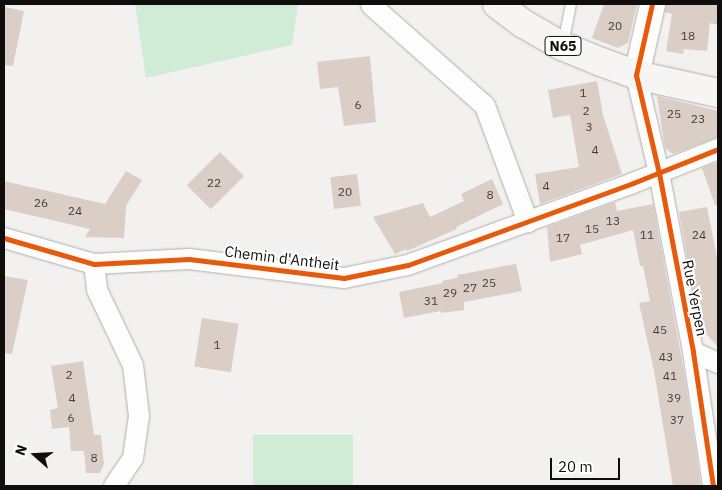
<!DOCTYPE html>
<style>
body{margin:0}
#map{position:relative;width:722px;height:490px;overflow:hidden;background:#f3f1ef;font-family:"IBM Plex Sans",sans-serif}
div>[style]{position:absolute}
.green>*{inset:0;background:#d0ecd7;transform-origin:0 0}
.building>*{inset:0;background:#dacec6;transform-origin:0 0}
.roads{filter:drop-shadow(0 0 1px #b0aeac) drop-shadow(0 0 1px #b0aeac)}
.service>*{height:10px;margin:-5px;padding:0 5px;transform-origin:5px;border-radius:5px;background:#fdfdfd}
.minor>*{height:20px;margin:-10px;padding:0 10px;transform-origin:10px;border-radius:10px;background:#fdfdfd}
.tertiary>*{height:25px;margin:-12.5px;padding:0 12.5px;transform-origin:12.5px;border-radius:12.5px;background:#fdfdfd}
.primary>*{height:28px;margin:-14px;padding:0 14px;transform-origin:14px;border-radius:14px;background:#f7f4f4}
.cycleway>*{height:5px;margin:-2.5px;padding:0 2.5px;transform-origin:2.5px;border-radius:2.5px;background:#e8590c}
span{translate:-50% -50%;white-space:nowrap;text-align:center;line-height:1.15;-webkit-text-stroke:4px #fff;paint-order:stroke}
.number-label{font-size:12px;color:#423e3b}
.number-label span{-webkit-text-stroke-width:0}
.shield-label span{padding:1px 4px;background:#fff;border:1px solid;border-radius:4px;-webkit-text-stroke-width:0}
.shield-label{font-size:14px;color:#100e0d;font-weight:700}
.street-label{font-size:15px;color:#100e0d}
.frame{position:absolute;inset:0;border:5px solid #100e0d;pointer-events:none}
.north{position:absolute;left:10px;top:430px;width:50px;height:50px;-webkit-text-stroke:4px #fff;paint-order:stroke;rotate:289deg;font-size:14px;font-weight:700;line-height:20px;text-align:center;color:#100e0d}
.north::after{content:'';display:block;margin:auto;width:18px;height:22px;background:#100e0d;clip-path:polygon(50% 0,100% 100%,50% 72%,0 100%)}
.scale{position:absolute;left:550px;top:458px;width:70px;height:22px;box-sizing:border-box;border:2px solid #100e0d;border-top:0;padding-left:6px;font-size:15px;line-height:18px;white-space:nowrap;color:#100e0d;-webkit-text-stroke:4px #fff;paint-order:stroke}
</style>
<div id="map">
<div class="green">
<i style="clip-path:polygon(135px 4px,298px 4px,292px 45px,146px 78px)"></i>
<i style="left:253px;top:435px;width:100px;height:51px"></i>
</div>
<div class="building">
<i style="clip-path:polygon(604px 4px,637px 4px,628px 43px,618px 48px,592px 38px)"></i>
<i style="clip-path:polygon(666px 4px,718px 4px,718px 25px,710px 23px,707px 51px,684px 49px,683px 54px,666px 51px,672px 14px,665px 12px)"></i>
<i style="clip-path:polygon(4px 7px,24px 11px,13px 66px,4px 65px)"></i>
<i style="clip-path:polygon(370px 56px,376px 122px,344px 126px,338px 87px,320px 89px,317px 62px)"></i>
<i style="clip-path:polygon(597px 81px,603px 115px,622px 174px,540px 204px,535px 174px,579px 167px,570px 115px,553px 118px,548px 90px)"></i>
<i style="clip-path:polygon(657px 96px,718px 111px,718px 137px,673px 154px,665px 148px)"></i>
<i style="left:220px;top:152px;width:34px;height:47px;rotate:45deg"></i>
<i style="clip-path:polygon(718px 162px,718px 205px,715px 205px,702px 168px)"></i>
<i style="clip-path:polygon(126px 171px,142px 180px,126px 206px,124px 238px,85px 237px,90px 229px,4px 209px,4px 181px,105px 204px)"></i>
<i style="left:357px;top:174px;width:32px;height:27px;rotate:83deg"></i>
<i style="clip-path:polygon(492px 179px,503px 204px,456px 227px,457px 229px,407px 251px,406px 249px,395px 254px,373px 217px,423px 203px,430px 217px,464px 201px,461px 194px)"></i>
<i style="clip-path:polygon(615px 202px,617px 211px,653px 204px,684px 372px,701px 486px,673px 486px,654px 371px,639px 303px,650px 301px,643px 266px,640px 266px,633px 230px,580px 245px,582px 254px,550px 262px,547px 227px)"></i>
<i style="clip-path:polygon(707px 207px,718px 262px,718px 347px,700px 327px,679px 212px)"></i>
<i style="clip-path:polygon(516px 264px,522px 291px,464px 302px,464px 310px,441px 313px,441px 311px,404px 318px,399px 292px,443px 283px,442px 281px,458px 278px,457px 275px)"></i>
<i style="clip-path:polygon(4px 276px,28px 280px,12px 354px,4px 353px)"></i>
<i style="left:202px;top:318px;width:37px;height:49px;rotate:9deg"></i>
<i style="clip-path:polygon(83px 361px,94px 435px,101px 435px,104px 464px,100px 473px,86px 473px,84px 451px,71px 451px,69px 427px,52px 429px,50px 410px,58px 408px,51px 366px)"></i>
</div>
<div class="roads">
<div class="service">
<i style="left:563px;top:45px;width:42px;rotate:-79deg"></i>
</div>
<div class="minor">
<i style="left:371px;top:5px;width:152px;rotate:41.5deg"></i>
<i style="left:485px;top:106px;width:124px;rotate:69.7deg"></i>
<i style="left:636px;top:75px;width:101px;rotate:76.8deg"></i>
<i style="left:659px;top:173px;width:182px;rotate:79.2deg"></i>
<i style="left:693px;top:352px;width:135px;rotate:81.5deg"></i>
<i style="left:4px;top:238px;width:94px;rotate:16.1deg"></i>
<i style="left:94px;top:264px;width:95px;rotate:-3deg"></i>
<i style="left:189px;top:259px;width:156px;rotate:7deg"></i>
<i style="left:344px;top:278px;width:65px;rotate:-11.5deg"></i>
<i style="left:408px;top:265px;width:239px;rotate:-20deg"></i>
<i style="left:633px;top:183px;width:92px;rotate:-21.8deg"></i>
<i style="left:94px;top:264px;width:26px;rotate:83deg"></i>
<i style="left:97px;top:290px;width:83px;rotate:64.4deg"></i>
<i style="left:133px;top:365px;width:51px;rotate:83.3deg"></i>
<i style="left:139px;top:416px;width:42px;rotate:98.1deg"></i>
<i style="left:133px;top:458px;width:34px;rotate:124deg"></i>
<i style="left:693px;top:352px;width:27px;rotate:24deg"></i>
</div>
<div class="tertiary">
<i style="left:636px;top:75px;width:73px;rotate:-77.3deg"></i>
</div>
<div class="primary">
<i style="left:497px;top:4px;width:34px;rotate:37deg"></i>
<i style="left:524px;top:24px;width:44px;rotate:30.1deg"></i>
<i style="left:562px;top:46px;width:42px;rotate:22.3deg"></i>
<i style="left:601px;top:62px;width:37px;rotate:20deg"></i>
<i style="left:636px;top:75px;width:84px;rotate:12.4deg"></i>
</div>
</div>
<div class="cycleway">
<i style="left:652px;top:4px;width:73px;rotate:102.7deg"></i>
<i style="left:636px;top:75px;width:101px;rotate:76.8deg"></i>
<i style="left:659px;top:173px;width:182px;rotate:79.2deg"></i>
<i style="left:693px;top:352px;width:135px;rotate:81.5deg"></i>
<i style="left:4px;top:238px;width:94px;rotate:16.1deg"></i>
<i style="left:94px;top:264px;width:95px;rotate:-3deg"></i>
<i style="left:189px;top:259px;width:156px;rotate:7deg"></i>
<i style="left:344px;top:278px;width:65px;rotate:-11.5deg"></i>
<i style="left:408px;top:265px;width:239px;rotate:-20deg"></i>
<i style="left:633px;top:183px;width:92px;rotate:-21.8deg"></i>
</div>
<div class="number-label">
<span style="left:615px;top:26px">20</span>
<span style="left:688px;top:36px">18</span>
<span style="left:583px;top:93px">1</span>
<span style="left:358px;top:105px">6</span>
<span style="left:586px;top:111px">2</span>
<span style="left:674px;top:114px">25</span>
<span style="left:698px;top:119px">23</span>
<span style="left:589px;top:127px">3</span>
<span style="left:595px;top:150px">4</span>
<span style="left:214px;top:183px">22</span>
<span style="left:546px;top:186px">4</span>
<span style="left:345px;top:192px">20</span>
<span style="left:490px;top:195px">8</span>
<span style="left:41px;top:203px">26</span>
<span style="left:75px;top:211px">24</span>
<span style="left:613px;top:221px">13</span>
<span style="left:592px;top:229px">15</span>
<span style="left:647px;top:235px">11</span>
<span style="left:699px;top:235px">24</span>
<span style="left:563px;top:238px">17</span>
<span style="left:489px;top:283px">25</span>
<span style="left:470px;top:288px">27</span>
<span style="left:450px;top:293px">29</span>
<span style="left:431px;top:301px">31</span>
<span style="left:660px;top:330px">45</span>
<span style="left:217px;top:345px">1</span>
<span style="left:666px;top:357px">43</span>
<span style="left:69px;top:375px">2</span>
<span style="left:670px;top:376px">41</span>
<span style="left:72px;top:398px">4</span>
<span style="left:674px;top:398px">39</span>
<span style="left:71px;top:418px">6</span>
<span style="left:677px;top:420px">37</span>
<span style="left:94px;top:458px">8</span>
</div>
<div class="shield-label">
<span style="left:563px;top:46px">N65</span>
</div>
<div class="street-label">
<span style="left:282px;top:258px;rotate:7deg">Chemin d'Antheit</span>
<span style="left:695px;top:298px;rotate:79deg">Rue Yerpen</span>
</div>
<div class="frame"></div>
<div class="north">N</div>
<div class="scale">20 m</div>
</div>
